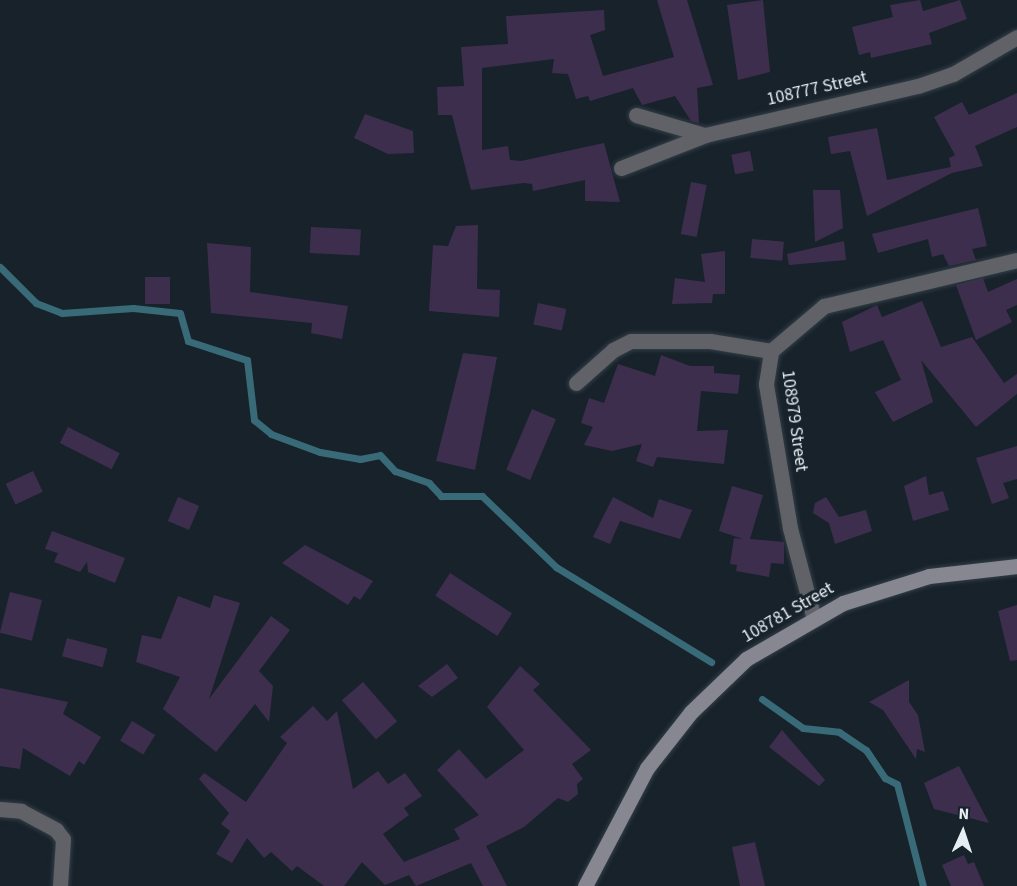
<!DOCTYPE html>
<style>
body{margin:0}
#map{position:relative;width:1017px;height:886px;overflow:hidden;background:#17222b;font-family:"Source Sans 3",sans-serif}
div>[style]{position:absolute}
.stream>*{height:7px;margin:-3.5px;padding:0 3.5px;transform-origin:3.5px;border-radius:3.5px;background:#386a78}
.building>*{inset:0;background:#3e2e4e;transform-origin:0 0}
.roads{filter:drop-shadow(0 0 2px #343e47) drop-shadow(0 0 2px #343e47)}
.street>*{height:15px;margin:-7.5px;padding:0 7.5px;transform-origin:7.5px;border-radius:7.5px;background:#616268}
.secondary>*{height:15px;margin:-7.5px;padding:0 7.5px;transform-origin:7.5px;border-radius:7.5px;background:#868791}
span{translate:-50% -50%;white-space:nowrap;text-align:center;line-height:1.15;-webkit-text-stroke:6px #17222b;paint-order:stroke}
.street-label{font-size:18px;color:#e6edf3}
.north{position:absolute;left:933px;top:802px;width:60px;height:60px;-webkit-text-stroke:4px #17222b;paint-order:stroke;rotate:3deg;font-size:16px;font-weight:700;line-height:24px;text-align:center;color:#e6edf3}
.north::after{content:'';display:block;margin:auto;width:21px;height:27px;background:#e6edf3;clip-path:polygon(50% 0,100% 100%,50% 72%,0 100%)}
</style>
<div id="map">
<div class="stream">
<i style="left:0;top:267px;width:51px;rotate:45deg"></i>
<i style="left:36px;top:303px;width:28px;rotate:21deg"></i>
<i style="left:62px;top:313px;width:71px;rotate:-4deg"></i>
<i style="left:133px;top:308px;width:47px;rotate:6.1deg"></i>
<i style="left:180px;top:313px;width:29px;rotate:74deg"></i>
<i style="left:188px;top:341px;width:62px;rotate:17.9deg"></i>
<i style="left:247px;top:360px;width:60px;rotate:83.3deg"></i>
<i style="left:254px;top:420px;width:22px;rotate:39deg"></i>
<i style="left:271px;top:434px;width:52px;rotate:20.2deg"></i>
<i style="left:320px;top:452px;width:41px;rotate:9.9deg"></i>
<i style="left:360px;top:459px;width:20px;rotate:-11deg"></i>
<i style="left:380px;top:455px;width:22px;rotate:47deg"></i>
<i style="left:395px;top:471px;width:36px;rotate:19deg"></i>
<i style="left:429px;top:483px;width:18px;rotate:47deg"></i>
<i style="left:441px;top:496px;width:41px"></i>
<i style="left:482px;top:496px;width:103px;rotate:43.8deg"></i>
<i style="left:556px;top:567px;width:182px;rotate:31.5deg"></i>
<i style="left:762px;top:699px;width:50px;rotate:35.3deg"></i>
<i style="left:803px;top:728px;width:36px;rotate:6deg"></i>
<i style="left:839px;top:732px;width:32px;rotate:34deg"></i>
<i style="left:866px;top:750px;width:34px;rotate:56deg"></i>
<i style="left:885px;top:778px;width:13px;rotate:27deg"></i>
<i style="left:897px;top:784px;width:105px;rotate:75.7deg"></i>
</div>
<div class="building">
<i style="clip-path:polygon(657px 0,687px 0,713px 85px,697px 88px,699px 123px,691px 121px,675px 96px,642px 105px,633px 88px,590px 101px,588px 96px,576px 99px,568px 74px,552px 73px,554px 59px,482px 68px,482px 150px,508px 146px,510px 160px,521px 161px,604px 143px,620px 202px,585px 201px,585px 180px,533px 191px,532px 184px,524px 183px,471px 190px,452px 115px,438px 115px,437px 87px,464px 86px,461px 47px,508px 44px,506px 16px,604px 10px,605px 30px,590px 35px,603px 76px,674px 57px)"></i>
<i style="clip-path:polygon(763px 0,770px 72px,738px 80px,727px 5px)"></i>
<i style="clip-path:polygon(920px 0,923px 11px,960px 0,967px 19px,929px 33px,932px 44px,871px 58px,870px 52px,859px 55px,852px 27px,893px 17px,890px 5px)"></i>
<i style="clip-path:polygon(1017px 93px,1017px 127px,975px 146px,983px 166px,952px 173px,867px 216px,850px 151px,831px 154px,828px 137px,877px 128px,887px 180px,951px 167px,949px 158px,955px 155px,934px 117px,962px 102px,969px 115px)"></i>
<i style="clip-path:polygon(365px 114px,413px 131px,414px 153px,388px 154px,354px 138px)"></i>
<i style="left:750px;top:151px;width:20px;height:19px;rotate:79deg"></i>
<i style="left:691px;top:182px;width:16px;height:53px;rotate:11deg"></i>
<i style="clip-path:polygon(813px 190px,840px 190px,843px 228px,815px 242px)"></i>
<i style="clip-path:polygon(978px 208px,987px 246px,972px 249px,976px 260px,949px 266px,943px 254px,932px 257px,928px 239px,878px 253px,872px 234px)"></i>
<i style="clip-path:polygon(478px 225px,477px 289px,500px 290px,499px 317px,429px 311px,433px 245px,448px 246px,456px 226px)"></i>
<i style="left:311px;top:227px;width:50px;height:26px;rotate:3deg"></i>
<i style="left:752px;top:239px;width:32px;height:19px;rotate:5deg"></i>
<i style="clip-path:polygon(844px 241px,846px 260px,789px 265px,787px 254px)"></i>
<i style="clip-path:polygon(207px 243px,251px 247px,250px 292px,348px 306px,342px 339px,311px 333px,312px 323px,211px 313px)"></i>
<i style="clip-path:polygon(725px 251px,725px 294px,713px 294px,712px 303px,672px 304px,675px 278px,705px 282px,701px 254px)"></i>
<i style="left:145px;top:277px;width:25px;height:27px"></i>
<i style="clip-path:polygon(983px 278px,988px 292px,1017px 279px,1017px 305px,1006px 310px,1012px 322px,976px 340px,956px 285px)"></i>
<i style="clip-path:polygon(922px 301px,941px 347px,972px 337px,1004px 383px,1017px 374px,1017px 394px,976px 427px,921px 360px,933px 402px,893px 422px,875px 392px,901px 380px,883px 340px,850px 352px,842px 322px,877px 305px,882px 317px)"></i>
<i style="left:538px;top:303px;width:29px;height:22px;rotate:12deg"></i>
<i style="clip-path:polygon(463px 353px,497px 357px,475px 470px,436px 461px)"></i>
<i style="clip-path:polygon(661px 355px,690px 366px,714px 366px,714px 373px,740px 375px,738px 394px,701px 391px,697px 431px,728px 430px,724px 464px,657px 457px,653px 467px,636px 461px,642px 444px,612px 451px,584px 445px,593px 427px,581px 423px,589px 398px,604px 403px,618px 364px,655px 376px)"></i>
<i style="left:532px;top:409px;width:26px;height:66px;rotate:23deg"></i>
<i style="left:68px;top:427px;width:58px;height:18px;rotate:27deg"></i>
<i style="clip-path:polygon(1017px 446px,1017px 479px,1003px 483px,1009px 498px,992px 504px,976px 458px)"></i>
<i style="left:33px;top:471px;width:23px;height:30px;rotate:65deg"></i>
<i style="clip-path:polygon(926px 476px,929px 495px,943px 491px,949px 510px,913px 521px,904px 486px)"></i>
<i style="clip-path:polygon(732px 486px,763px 495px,750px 539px,784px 542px,784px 564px,771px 563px,769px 577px,736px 571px,737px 565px,730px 564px,734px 538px,743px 539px,719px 531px)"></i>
<i style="left:178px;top:497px;width:23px;height:26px;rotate:23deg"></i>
<i style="clip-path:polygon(613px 497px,653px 518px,659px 499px,692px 510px,680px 539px,620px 521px,610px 544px,593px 537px)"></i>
<i style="clip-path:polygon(826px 497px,839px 517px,866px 510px,872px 531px,835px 544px,829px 523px,813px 513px,815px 503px)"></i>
<i style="clip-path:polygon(52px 531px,125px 558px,115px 583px,88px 572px,87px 562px,80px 572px,54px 562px,58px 553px,45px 549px)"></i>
<i style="clip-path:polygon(305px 545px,373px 581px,360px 600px,354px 596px,348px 605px,282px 563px)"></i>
<i style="left:450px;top:573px;width:74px;height:27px;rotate:33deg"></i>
<i style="left:10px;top:592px;width:33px;height:42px;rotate:14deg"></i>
<i style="clip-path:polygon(214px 595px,240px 603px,209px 699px,271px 616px,290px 630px,259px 671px,273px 686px,269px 722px,255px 704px,216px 752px,163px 709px,180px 677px,136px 662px,142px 635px,161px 639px,178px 596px,210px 608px)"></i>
<i style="clip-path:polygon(1017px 605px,1017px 660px,1010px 661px,998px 611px)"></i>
<i style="left:67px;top:638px;width:42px;height:19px;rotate:15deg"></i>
<i style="clip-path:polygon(447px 664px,458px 678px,432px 697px,418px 686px)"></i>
<i style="clip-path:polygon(520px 666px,540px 684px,533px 690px,591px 750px,572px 764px,583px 779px,577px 784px,578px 794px,568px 802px,558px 798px,524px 827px,486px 846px,507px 886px,483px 886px,471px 863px,416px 886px,409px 875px,385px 885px,362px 862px,344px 886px,324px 886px,297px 866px,292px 871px,271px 852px,264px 858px,247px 838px,232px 863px,216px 854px,230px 831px,221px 824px,229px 813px,199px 779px,204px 773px,246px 802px,287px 743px,280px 737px,313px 706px,327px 721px,337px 711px,353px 789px,378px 771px,388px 784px,405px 773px,422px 796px,404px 808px,409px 815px,383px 834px,404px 862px,460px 839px,454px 829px,479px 815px,437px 770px,459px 749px,486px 779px,524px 750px,487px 707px)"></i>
<i style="clip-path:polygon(909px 680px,909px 702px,918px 715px,925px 752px,917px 749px,916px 759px,883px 710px,869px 702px)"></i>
<i style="left:363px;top:682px;width:52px;height:28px;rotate:49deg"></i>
<i style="clip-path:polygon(0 688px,68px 702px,63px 714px,101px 737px,84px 765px,79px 761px,70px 776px,23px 748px,20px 769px,0 766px)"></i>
<i style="left:132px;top:721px;width:27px;height:23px;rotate:31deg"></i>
<i style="clip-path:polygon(782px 730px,825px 780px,819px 786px,769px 747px)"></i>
<i style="clip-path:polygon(959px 766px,989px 823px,934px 809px,924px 783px)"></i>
<i style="clip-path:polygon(755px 842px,765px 886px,740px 886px,732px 847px)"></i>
<i style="clip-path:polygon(964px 855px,968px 864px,974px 862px,984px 886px,951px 886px,942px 865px)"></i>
</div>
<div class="roads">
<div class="street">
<i style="left:636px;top:115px;width:72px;rotate:16.2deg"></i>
<i style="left:621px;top:168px;width:90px;rotate:-21.4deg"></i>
<i style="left:705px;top:135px;width:219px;rotate:-13deg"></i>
<i style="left:918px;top:86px;width:37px;rotate:-19deg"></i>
<i style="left:953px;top:74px;width:74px;rotate:-30deg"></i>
<i style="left:576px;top:383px;width:50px;rotate:-41.7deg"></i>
<i style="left:613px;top:350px;width:20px;rotate:-27deg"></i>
<i style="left:631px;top:341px;width:79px"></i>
<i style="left:710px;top:341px;width:62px;rotate:9.3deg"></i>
<i style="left:814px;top:619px;width:94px;rotate:-104.8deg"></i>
<i style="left:790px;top:528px;width:146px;rotate:-99.5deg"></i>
<i style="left:766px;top:384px;width:33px;rotate:-81deg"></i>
<i style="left:771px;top:351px;width:70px;rotate:-40.3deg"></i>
<i style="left:824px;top:306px;width:198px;rotate:-13.4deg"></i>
<i style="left:0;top:809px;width:21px;rotate:5deg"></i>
<i style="left:21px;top:811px;width:40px;rotate:28deg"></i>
<i style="left:56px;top:830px;width:11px;rotate:52deg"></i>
<i style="left:63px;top:839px;width:47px;rotate:93.7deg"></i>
</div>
<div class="secondary">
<i style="left:585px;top:886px;width:133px;rotate:-62.3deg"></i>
<i style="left:647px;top:768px;width:71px;rotate:-51.8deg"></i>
<i style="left:691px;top:712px;width:76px;rotate:-43.9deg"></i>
<i style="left:746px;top:659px;width:112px;rotate:-30deg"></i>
<i style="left:843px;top:603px;width:90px;rotate:-17.4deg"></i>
<i style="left:929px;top:576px;width:89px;rotate:-6.5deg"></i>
</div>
</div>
<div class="street-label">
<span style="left:817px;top:89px;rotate:-13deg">108777 Street</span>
<span style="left:794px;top:421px;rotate:82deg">108979 Street</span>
<span style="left:788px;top:613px;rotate:-30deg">108781 Street</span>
</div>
<div class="north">N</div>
</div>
